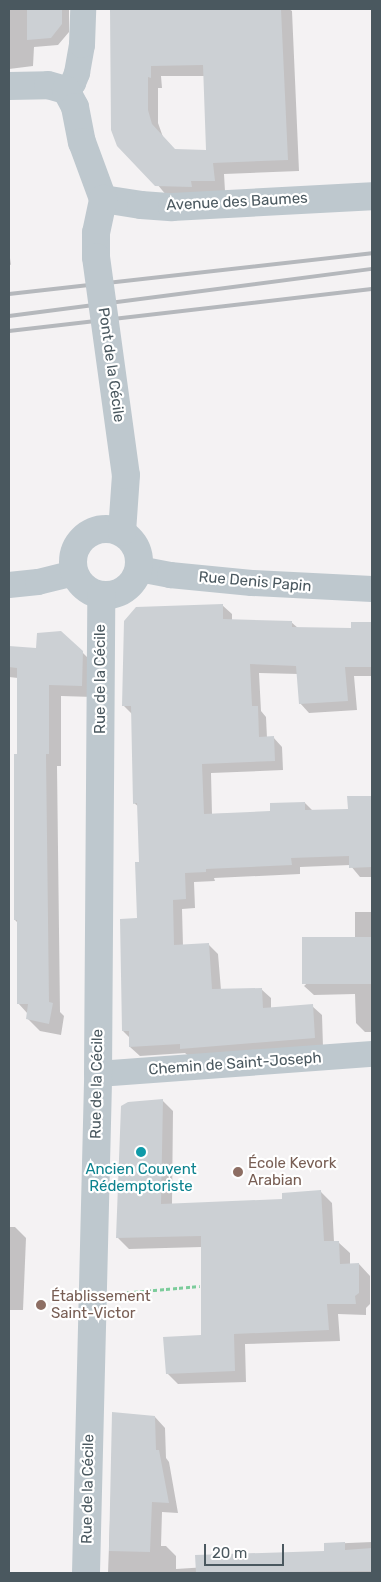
<!DOCTYPE html>
<meta charset="utf-8">
<style>
body{margin:0}
#map{position:relative;width:381px;height:1582px;overflow:hidden;background:#f4f2f3;font-family:Rubik,sans-serif}
div>[style]{position:absolute}
.shadow>*{inset:0;background:#0003}
.building>*{inset:0;background:#ccd0d4;transform-origin:0 0}
.path>*{height:3px;margin-top:-1.5px;transform-origin:0;background:repeating-linear-gradient(90deg,#7ccc9b 0 4px,transparent 0 6.5px)}
.minor>*{height:26px;margin:-13px;padding:0 13px;transform-origin:13px;border-radius:13px;background:#bec8ce}
.tertiary>*{height:28px;margin:-14px;padding:0 14px;transform-origin:14px;border-radius:14px;background:#bec8ce}
.tertiary>.ring{margin:-14px;padding:0;box-sizing:content-box;background:none;border:28px solid #bec8ce;border-radius:50%}
.rail>*{height:4px;margin:-2px;padding:0 2px;transform-origin:2px;border-radius:2px;background:#b5b8bc}
.tertiary-bridge>*{height:28px;margin:-14px;padding:0 14px;transform-origin:14px;border-radius:14px;background:#bec8ce}
.dots>*{width:14px;height:14px;translate:-50% -50%;box-sizing:border-box;border:2px solid #fff;border-radius:50%}
span{translate:-50% -50%;white-space:nowrap;text-align:center;line-height:1.15;-webkit-text-stroke:4.5px #fff;paint-order:stroke}
.street-label{font-size:15px;color:#4a585f}
.education-label{font-size:15px;color:#785e54}
.left{translate:0 -50%;text-align:left}
.culture-label{font-size:15px;color:#0d838f}
.frame{position:absolute;inset:0;border:10px solid #4a585f;pointer-events:none}
.scale{position:absolute;left:204px;top:1544px;width:80px;height:22px;box-sizing:border-box;border:2px solid #4a585f;border-top:0;padding-left:6px;font-size:15px;line-height:18px;white-space:nowrap;color:#4a585f;-webkit-text-stroke:4px #fff;paint-order:stroke}
</style>
<div id="map">
<div class="shadow">
<i style="clip-path:polygon(9px 9px,69px 9px,69px 32px,58px 45px,34px 47px,33px 66px,9px 69px)"></i>
<i style="clip-path:polygon(evenodd,111px 9px,289px 9px,292px 11px,299px 171px,224px 174px,225px 191px,167px 196px,112px 130px,111px 9px,161px 76px,205px 76px,208px 151px,175px 150px,163px 137px,158px 123px,158px 88px,162px 88px,161px 76px)"></i>
<i style="clip-path:polygon(9px 251px,11px 265px,9px 264px)"></i>
<i style="clip-path:polygon(222px 605px,232px 614px,232px 621px,291px 622px,298px 628px,352px 630px,352px 623px,372px 623px,372px 676px,354px 676px,357px 710px,309px 713px,300px 703px,298px 674px,259px 673px,261px 711px,266px 717px,267px 738px,273px 737px,282px 747px,283px 770px,211px 773px,212px 814px,271px 813px,305px 803px,313px 811px,349px 810px,348px 798px,372px 797px,372px 877px,360px 877px,350px 865px,300px 867px,300px 874px,214px 878px,215px 881px,194px 882px,195px 908px,182px 909px,183px 946px,208px 944px,218px 954px,221px 990px,261px 989px,271px 998px,271px 1009px,312px 1006px,322px 1015px,323px 1047px,191px 1058px,185px 1053px,140px 1056px,130px 1047px,130px 1038px,123px 1031px,138px 920px,140px 863px,139px 807px,134px 803px,133px 715px,123px 705px)"></i>
<i style="clip-path:polygon(9px 647px,82px 652px,94px 664px,93px 697px,61px 696px,61px 766px,57px 766px,60px 1012px,64px 1016px,61px 1035px,40px 1031px,28px 1019px,28px 1014px,18px 1003px,18px 923px,15px 920px,18px 678px,9px 677px)"></i>
<i style="clip-path:polygon(355px 912px,372px 912px,372px 1032px,365px 1032px,356px 1023px,355px 994px,314px 995px,304px 986px,355px 940px)"></i>
<i style="clip-path:polygon(162px 1100px,173px 1111px,172px 1205px,284px 1201px,321px 1192px,332px 1203px,334px 1242px,338px 1242px,350px 1253px,350px 1265px,359px 1264px,370px 1276px,370px 1304px,366px 1308px,366px 1315px,338px 1314px,340px 1341px,245px 1344px,246px 1382px,178px 1384px,167px 1373px,202px 1337px,202px 1247px,129px 1249px,118px 1238px)"></i>
<i style="clip-path:polygon(9px 1227px,15px 1227px,26px 1238px,23px 1310px,9px 1310px)"></i>
<i style="clip-path:polygon(114px 1414px,155px 1417px,165px 1428px,166px 1458px,169px 1462px,178px 1513px,162px 1512px,161px 1546px,166px 1546px,176px 1556px,176px 1569px,207px 1567px,325px 1552px,325px 1544px,372px 1542px,372px 1573px,108px 1573px)"></i>
</div>
<div class="building">
<i style="clip-path:polygon(27px 9px,62px 9px,62px 24px,51px 38px,27px 40px)"></i>
<i style="clip-path:polygon(evenodd,110px 9px,281px 9px,288px 160px,213px 163px,215px 181px,191px 181px,192px 187px,155px 186px,117px 146px,111px 130px,110px 9px,203px 65px,206px 150px,175px 149px,152px 124px,148px 110px,148px 77px,151px 78px,151px 66px,203px 65px)"></i>
<i style="clip-path:polygon(223px 604px,223px 619px,292px 621px,292px 627px,351px 628px,351px 622px,372px 622px,372px 667px,345px 667px,348px 701px,299px 704px,296px 666px,250px 664px,252px 706px,258px 706px,259px 737px,274px 736px,275px 761px,202px 764px,204px 814px,270px 811px,270px 803px,305px 802px,305px 810px,348px 809px,347px 796px,372px 796px,372px 867px,349px 868px,349px 856px,291px 858px,292px 865px,206px 869px,206px 872px,185px 873px,186px 899px,173px 900px,174px 945px,209px 943px,212px 989px,262px 988px,263px 1008px,313px 1004px,315px 1038px,180px 1049px,180px 1044px,129px 1047px,129px 1031px,122px 1031px,120px 919px,137px 918px,135px 862px,139px 862px,137px 803px,133px 804px,131px 706px,122px 706px,124px 621px,136px 607px)"></i>
<i style="clip-path:polygon(61px 631px,83px 651px,82px 686px,49px 685px,49px 754px,46px 754px,49px 1002px,53px 1003px,49px 1024px,26px 1019px,28px 1004px,17px 1004px,17px 920px,14px 920px,14px 754px,17px 754px,17px 668px,9px 667px,9px 646px,36px 648px,37px 633px)"></i>
<i style="left:372px;top:937px;width:47px;height:70px;rotate:90deg"></i>
<i style="clip-path:polygon(163px 1099px,161px 1204px,282px 1199px,282px 1193px,321px 1190px,324px 1241px,339px 1241px,340px 1264px,359px 1263px,359px 1293px,355px 1296px,356px 1304px,327px 1304px,329px 1330px,234px 1334px,235px 1371px,166px 1374px,163px 1337px,201px 1335px,201px 1236px,116px 1238px,121px 1106px,128px 1102px)"></i>
<i style="clip-path:polygon(112px 1412px,155px 1416px,156px 1450px,159px 1450px,169px 1503px,152px 1502px,150px 1552px,109px 1551px)"></i>
<i style="clip-path:polygon(345px 1542px,345px 1550px,372px 1548px,372px 1571px,196px 1573px,195px 1555px,324px 1551px,324px 1543px)"></i>
</div>
<div class="path">
<i style="left:121px;top:1293px;width:79px;rotate:-5.1deg"></i>
</div>
<div class="minor">
<i style="left:66px;top:90px;width:10px;rotate:-45deg"></i>
<i style="left:73px;top:83px;width:11px;rotate:-68deg"></i>
<i style="left:77px;top:73px;width:28px;rotate:-80deg"></i>
<i style="left:82px;top:45px;width:36px;rotate:-88deg"></i>
<i style="left:139px;top:569px;width:32px;rotate:11deg"></i>
<i style="left:170px;top:575px;width:82px;rotate:5.6deg"></i>
<i style="left:252px;top:583px;width:120px;rotate:2.9deg"></i>
<i style="left:9px;top:585px;width:29px;rotate:-6deg"></i>
<i style="left:38px;top:582px;width:38px;rotate:-14deg"></i>
<i style="left:98px;top:1074px;width:275px;rotate:-4.2deg"></i>
</div>
<div class="tertiary">
<i style="left:9px;top:86px;width:39px;rotate:-1deg"></i>
<i style="left:48px;top:85px;width:19px;rotate:16deg"></i>
<i style="left:66px;top:90px;width:19px;rotate:62deg"></i>
<i style="left:75px;top:107px;width:36px;rotate:79deg"></i>
<i style="left:82px;top:142px;width:61px;rotate:69.8deg"></i>
<i style="left:103px;top:199px;width:38px;rotate:9deg"></i>
<i style="left:141px;top:205px;width:31px;rotate:4deg"></i>
<i style="left:172px;top:207px;width:200px;rotate:-3.1deg"></i>
<i style="left:96px;top:257px;width:24px;rotate:-90deg"></i>
<i style="left:96px;top:233px;width:35px;rotate:-78deg"></i>
<i class="ring" style="left:73px;top:529px;width:38px;height:38px"></i>
<i style="left:122px;top:532px;width:57px;rotate:-86deg"></i>
<i style="left:86px;top:1573px;width:499px;rotate:-88.6deg"></i>
<i style="left:98px;top:1074px;width:479px;rotate:-89.6deg"></i>
</div>
<div class="rail">
<i style="left:9px;top:294px;width:365px;rotate:-6.4deg"></i>
<i style="left:9px;top:316px;width:366px;rotate:-7.4deg"></i>
<i style="left:9px;top:331px;width:365px;rotate:-6.6deg"></i>
</div>
<div class="tertiary-bridge">
<i style="left:96px;top:257px;width:220px;rotate:82.2deg"></i>
</div>
<div class="dots">
<i style="left:141px;top:1152px;background:#0f9aa8"></i>
<i style="left:238px;top:1172px;background:#8d6e63"></i>
<i style="left:41px;top:1305px;background:#8d6e63"></i>
</div>
<div class="street-label">
<span style="left:237px;top:202px;rotate:-3deg">Avenue des Baumes</span>
<span style="left:111px;top:365px;rotate:82deg">Pont de la Cécile</span>
<span style="left:255px;top:582px;rotate:5deg">Rue Denis Papin</span>
<span style="left:101px;top:679px;rotate:-90deg">Rue de la Cécile</span>
<span style="left:235px;top:1064px;rotate:-4deg">Chemin de Saint-Joseph</span>
<span style="left:97px;top:1084px;rotate:-89deg">Rue de la Cécile</span>
<span style="left:88px;top:1489px;rotate:-89deg">Rue de la Cécile</span>
</div>
<div class="education-label">
<span class="left" style="left:248px;top:1172px">École Kevork<br>Arabian</span>
<span class="left" style="left:51px;top:1305px">Établissement<br>Saint-Victor</span>
</div>
<div class="culture-label">
<span style="left:141px;top:1178px">Ancien Couvent<br>Rédemptoriste</span>
</div>
<div class="frame"></div>
<div class="scale">20 m</div>
</div>
